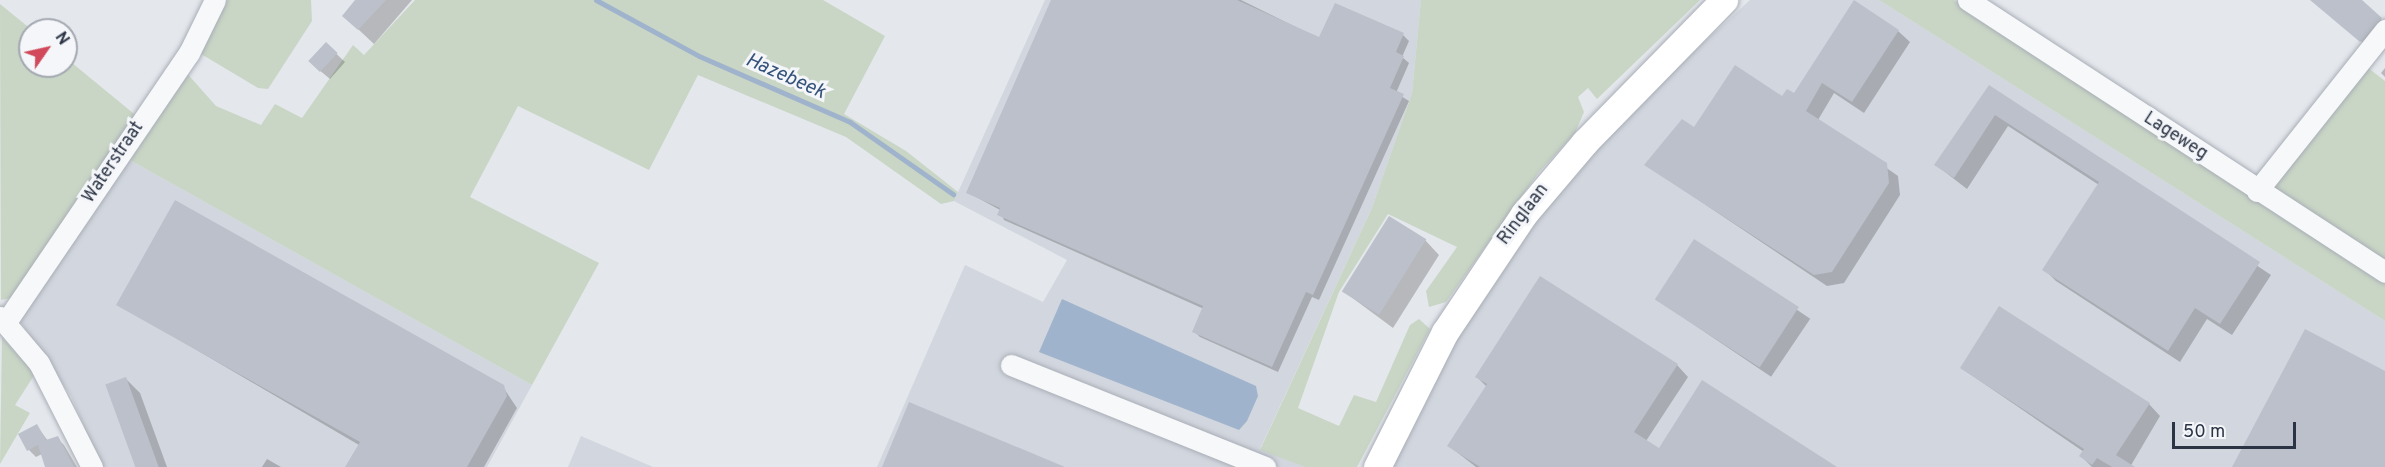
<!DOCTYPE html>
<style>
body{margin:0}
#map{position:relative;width:2385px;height:467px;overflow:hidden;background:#e4e7ec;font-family:Overpass,sans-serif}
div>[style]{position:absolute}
.built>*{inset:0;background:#d2d6de}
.green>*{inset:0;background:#c9d6c5}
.water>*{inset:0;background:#9fb4cc}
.shadow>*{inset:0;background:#0003;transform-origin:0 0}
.stream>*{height:5px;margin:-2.5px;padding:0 2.5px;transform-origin:2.5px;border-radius:2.5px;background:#9fb4cc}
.building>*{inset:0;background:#bbc0ca;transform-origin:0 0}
.roads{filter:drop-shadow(0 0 2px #a9aeb7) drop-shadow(0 0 2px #a9aeb7)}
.minor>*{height:21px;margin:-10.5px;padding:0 10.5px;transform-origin:10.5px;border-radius:10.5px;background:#f7f8fa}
.major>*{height:27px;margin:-13.5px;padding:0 13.5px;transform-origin:13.5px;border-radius:13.5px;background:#fff}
span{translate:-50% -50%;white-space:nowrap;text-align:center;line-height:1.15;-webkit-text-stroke:6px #f4f6f9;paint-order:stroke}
.street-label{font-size:18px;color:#2b3445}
.water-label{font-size:20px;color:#34527a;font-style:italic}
.north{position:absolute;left:18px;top:18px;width:60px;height:60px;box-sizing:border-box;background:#f4f6f9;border:2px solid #a4a8b1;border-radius:50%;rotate:56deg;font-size:16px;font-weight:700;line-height:24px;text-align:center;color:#2b3445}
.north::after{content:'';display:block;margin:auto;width:21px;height:27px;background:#d1495b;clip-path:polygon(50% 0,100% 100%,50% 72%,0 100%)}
.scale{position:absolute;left:2172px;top:422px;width:124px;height:27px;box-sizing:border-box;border:3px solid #2b3445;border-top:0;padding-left:8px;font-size:18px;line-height:21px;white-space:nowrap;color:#2b3445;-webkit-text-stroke:4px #f4f6f9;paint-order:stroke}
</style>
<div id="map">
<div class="built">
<i style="clip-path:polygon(1045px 0,1421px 0,1412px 93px,1372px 208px,1260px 449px,1305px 467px,877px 467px,965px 265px,1043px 302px,1067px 260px,954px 201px)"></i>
<i style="clip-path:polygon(1750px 0,1879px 0,2385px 321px,2385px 467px,1392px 467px,1462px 328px,1562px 186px,1667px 76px)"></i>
<i style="clip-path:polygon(128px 159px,532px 385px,487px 467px,102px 467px,71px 396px,18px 318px)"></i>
<i style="clip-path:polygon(581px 436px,653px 467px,568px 467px)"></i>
</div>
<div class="green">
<i style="clip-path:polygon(222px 0,311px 0,312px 21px,268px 89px,258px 88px,196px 51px)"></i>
<i style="clip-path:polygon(415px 0,823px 0,885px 36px,844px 114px,906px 151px,958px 192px,954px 201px,941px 204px,846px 137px,698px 75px,649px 170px,518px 106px,470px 197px,599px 263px,532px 385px,128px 159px,184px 70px,216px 106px,261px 125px,275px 104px,302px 118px,353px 45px,364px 55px)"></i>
<i style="clip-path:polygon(1421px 0,1700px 0,1597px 99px,1588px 88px,1578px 97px,1584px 112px,1575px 133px,1539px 172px,1446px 302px,1429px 307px,1426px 291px,1457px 247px,1388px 214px,1339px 292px,1298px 408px,1339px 426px,1354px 395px,1376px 402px,1410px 325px,1419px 319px,1430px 329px,1357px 467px,1305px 467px,1260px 450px,1372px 208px,1412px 93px)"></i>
<i style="clip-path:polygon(1879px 0,1954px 0,2385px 283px,2385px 321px)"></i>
<i style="clip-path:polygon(0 4px,32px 30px,30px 66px,66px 66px,66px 58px,139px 118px,11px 298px,1px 300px)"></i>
<i style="clip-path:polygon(2363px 64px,2385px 81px,2385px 261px,2267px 187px)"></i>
<i style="clip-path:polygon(2px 337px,35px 374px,15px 405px,30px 413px,0 464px)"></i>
</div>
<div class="water">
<i style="clip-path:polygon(1062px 299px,1256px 386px,1258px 396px,1247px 421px,1239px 430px,1039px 352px)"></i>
</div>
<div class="shadow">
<i style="clip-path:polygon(358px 0,412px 0,374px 44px,344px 16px)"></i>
<i style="clip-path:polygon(1053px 0,1241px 0,1320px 39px,1403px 35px,1409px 41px,1402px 57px,1409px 63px,1396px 93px,1409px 101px,1319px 300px,1312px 297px,1278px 372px,1200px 337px,1194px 331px,1204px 309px,1004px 220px,1000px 210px,967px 192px)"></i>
<i style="clip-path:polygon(2314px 0,2359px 0,2384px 22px,2364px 44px)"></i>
<i style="clip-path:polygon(1898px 31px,1910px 42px,1864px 113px,1834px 93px,1818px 120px,1898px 176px,1900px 195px,1844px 283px,1827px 286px,1646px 165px,1695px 129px,1794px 95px)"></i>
<i style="clip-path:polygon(326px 44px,345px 62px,330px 79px,318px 69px)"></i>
<i style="clip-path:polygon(2385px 68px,2385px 77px,2381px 73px)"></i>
<i style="clip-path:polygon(1989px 87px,2271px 275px,2232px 335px,2207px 319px,2180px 362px,2056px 281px,2044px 269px,2099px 185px,2008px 126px,1967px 189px,1936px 165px)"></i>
<i style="clip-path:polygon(1425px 240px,1439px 255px,1393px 328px,1343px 291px)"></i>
<i style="left:1695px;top:241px;width:139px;height:70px;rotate:34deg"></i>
<i style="clip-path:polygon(118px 304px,503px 387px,517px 408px,484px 467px,347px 467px,359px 445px)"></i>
<i style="clip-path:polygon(1677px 365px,1688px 377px,1646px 441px,1660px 450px,1834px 467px,1476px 467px,1449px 446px,1487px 387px,1477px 377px)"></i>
<i style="clip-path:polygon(1961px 368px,2149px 404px,2160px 416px,2130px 467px,2092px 467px,2081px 456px,2084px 452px)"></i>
<i style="clip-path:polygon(125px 378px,140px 393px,167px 467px,137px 467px)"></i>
<i style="clip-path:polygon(37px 426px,48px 441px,57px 438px,64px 445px,77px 467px,47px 467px,42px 454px,36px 457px,29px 450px,20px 435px)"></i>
<i style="clip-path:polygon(267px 459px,281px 467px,262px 467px)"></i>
</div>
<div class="stream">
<i style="left:596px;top:0;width:117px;rotate:28.5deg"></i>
<i style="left:699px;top:56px;width:165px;rotate:23.6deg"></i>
<i style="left:850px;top:122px;width:126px;rotate:35deg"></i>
</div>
<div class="building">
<i style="clip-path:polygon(355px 0,386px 0,358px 30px,342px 16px)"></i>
<i style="clip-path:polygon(1051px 0,1237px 0,1319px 37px,1335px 3px,1404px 33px,1396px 52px,1404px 56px,1390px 88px,1404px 94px,1313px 295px,1306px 292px,1272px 367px,1192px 332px,1203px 306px,997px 215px,1000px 208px,966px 193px)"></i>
<i style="clip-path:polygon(1854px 0,1899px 30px,1852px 102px,1822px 83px,1806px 111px,1887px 163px,1889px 183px,1832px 272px,1814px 275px,1644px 165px,1682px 119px,1694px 127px,1735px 65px,1782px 96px,1787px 89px,1794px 93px)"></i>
<i style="clip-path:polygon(2310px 0,2362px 0,2382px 18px,2360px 42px)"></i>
<i style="left:326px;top:42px;width:16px;height:26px;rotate:43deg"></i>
<i style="clip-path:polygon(1989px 85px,2260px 262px,2220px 324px,2195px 308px,2168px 351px,2042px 270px,2099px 182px,1995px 115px,1954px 178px,1934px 165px)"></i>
<i style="clip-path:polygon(175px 200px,504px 385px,507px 396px,467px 467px,345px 467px,360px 442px,116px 305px)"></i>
<i style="left:1389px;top:216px;width:44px;height:89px;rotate:32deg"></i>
<i style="left:1694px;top:239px;width:125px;height:72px;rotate:33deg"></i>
<i style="clip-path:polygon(1540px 276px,1678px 364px,1634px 432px,1659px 448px,1702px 380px,1837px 467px,1480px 467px,1447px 446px,1487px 384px,1475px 377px)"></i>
<i style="clip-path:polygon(1999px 306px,2150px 403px,2116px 455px,2135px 467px,2112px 467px,2097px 458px,2092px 465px,2079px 456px,2084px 449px,1960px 368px)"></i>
<i style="clip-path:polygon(2305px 329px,2385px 371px,2385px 467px,2232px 467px)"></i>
<i style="left:126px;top:377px;width:96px;height:22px;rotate:70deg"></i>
<i style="clip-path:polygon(909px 402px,1065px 467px,882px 467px)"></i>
<i style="clip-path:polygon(37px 424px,46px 440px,58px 436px,74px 467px,45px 467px,38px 445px,27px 451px,18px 434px)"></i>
</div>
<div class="roads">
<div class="minor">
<i style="left:1968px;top:0;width:498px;rotate:33.1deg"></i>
<i style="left:2257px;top:191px;width:206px;rotate:-51.5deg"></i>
<i style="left:0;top:317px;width:60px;rotate:49.7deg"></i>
<i style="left:39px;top:363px;width:117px;rotate:63deg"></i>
<i style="left:6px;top:322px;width:325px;rotate:-55.8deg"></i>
<i style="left:189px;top:53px;width:59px;rotate:-63.9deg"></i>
<i style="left:1011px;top:365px;width:274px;rotate:21.9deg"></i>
</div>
<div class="major">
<i style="left:1377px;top:467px;width:151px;rotate:-63.3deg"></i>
<i style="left:1445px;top:332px;width:142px;rotate:-56.2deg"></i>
<i style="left:1524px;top:214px;width:94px;rotate:-49.7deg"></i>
<i style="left:1585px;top:142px;width:199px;rotate:-45.6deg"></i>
</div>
</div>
<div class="street-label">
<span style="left:2175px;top:137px;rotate:33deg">Lageweg</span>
<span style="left:114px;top:163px;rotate:-56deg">Waterstraat</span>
<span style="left:1524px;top:215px;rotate:-53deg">Ringlaan</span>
</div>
<div class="water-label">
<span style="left:785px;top:77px;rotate:24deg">Hazebeek</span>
</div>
<div class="north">N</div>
<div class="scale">50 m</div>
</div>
